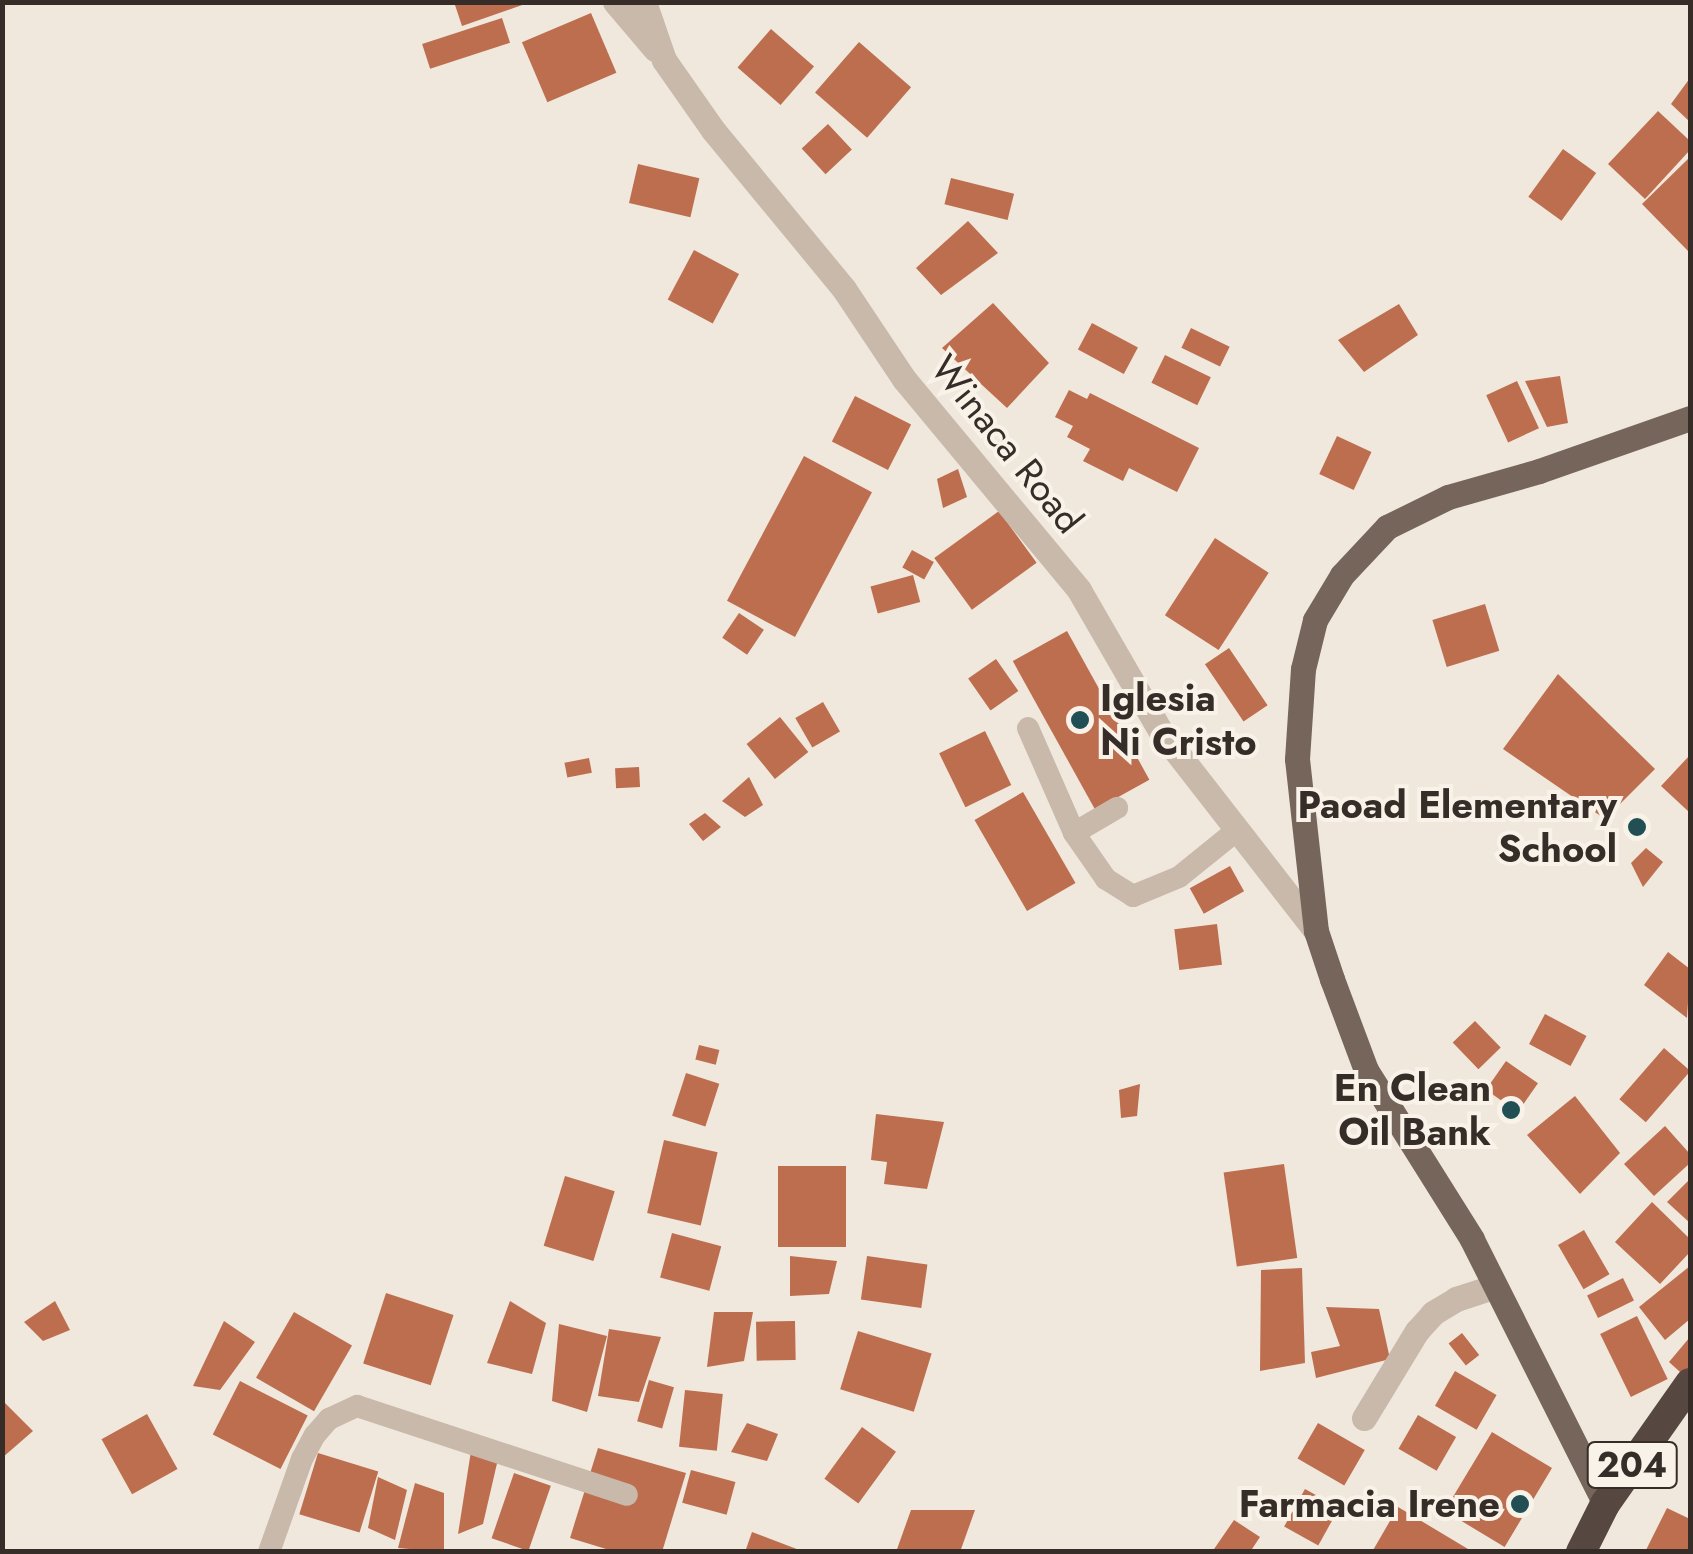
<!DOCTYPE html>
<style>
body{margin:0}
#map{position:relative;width:1693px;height:1554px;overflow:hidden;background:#f0e8dd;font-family:Jost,sans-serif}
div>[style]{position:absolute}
.building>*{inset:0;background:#bd6e4e;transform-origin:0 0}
.lane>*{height:22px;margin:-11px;padding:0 11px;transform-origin:11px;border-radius:11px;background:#c8b9aa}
.street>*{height:25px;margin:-12.5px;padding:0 12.5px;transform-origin:12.5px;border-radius:12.5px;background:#c8b9aa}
.primary>*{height:25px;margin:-12.5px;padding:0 12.5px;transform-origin:12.5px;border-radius:12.5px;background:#76655b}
.highway>*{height:30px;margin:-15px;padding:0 15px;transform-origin:15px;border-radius:15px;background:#564841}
.dots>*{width:28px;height:28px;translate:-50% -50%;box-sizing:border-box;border:5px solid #f8f2e9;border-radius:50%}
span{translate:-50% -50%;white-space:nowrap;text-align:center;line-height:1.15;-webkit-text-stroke:8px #f8f2e9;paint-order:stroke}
.shield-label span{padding:2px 8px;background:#f8f2e9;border:2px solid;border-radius:8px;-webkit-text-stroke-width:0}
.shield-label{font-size:35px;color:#362d29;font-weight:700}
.street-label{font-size:38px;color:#362d29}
.poi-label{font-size:38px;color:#362d29;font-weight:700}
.left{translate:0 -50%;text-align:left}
.right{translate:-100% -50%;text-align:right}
.frame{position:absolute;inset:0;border:5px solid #362d29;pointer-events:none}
</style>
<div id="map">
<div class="building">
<i style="clip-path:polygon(454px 2px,528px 2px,528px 3px,462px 26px)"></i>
<i style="left:591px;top:13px;width:65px;height:75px;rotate:67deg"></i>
<i style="left:502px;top:18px;width:26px;height:84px;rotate:72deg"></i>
<i style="left:771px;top:29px;width:57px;height:51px;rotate:41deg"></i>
<i style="left:859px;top:42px;width:69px;height:67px;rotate:41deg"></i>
<i style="clip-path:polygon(1690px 78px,1690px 122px,1671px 104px)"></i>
<i style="clip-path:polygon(1658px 111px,1690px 141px,1690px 150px,1645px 199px,1608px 164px)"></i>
<i style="left:828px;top:124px;width:35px;height:36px;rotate:47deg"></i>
<i style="left:1563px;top:149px;width:41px;height:59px;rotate:36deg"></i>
<i style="clip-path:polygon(1690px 157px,1690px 253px,1642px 204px)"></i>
<i style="left:638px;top:164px;width:63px;height:40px;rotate:13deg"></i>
<i style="left:951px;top:178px;width:65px;height:27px;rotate:14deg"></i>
<i style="clip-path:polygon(968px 221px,998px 253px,941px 295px,916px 268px)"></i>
<i style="left:694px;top:250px;width:51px;height:56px;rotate:28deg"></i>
<i style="clip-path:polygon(993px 303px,1049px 363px,1007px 408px,942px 348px)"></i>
<i style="clip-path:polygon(1399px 304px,1418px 335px,1364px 372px,1338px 340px)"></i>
<i style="left:1092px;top:323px;width:52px;height:30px;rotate:28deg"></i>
<i style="left:1191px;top:328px;width:43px;height:22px;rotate:26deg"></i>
<i style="left:1165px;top:355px;width:51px;height:31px;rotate:26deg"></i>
<i style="clip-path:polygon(1560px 376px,1568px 423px,1547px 427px,1525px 381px)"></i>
<i style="left:1517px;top:381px;width:52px;height:34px;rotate:65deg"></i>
<i style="clip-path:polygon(1069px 390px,1087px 399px,1090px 393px,1199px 448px,1177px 492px,1129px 468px,1123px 481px,1083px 461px,1090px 449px,1067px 437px,1073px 426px,1055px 417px)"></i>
<i style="left:855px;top:396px;width:63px;height:51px;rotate:27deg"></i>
<i style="left:1337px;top:436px;width:38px;height:42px;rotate:25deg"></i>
<i style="left:804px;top:456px;width:77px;height:164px;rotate:28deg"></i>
<i style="clip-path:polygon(958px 469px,967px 497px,943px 508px,937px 479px)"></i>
<i style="left:999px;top:511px;width:64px;height:80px;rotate:54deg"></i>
<i style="left:1215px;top:538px;width:64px;height:92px;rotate:33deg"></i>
<i style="left:912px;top:550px;width:25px;height:20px;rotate:29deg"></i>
<i style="left:913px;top:575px;width:28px;height:44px;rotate:75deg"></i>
<i style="left:1485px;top:604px;width:49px;height:55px;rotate:73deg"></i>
<i style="left:739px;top:613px;width:30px;height:30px;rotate:34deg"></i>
<i style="left:1067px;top:631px;width:170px;height:62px;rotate:61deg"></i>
<i style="left:1229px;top:648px;width:69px;height:29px;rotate:56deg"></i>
<i style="left:996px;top:659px;width:39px;height:34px;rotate:55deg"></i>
<i style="clip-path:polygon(1558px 674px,1655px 769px,1605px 819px,1503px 749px)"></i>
<i style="left:823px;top:702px;width:34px;height:32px;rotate:60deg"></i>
<i style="left:780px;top:717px;width:45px;height:43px;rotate:51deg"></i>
<i style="left:985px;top:731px;width:60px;height:51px;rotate:64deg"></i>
<i style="clip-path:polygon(1690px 755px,1690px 810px,1689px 812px,1661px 786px)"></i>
<i style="left:589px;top:758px;width:15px;height:25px;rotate:79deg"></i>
<i style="left:639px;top:767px;width:20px;height:24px;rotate:87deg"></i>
<i style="clip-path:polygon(749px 777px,763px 805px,745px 817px,722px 801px)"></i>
<i style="left:1023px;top:792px;width:105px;height:56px;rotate:60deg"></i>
<i style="clip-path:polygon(705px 813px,721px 827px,703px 841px,689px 824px)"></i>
<i style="clip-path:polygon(1646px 848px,1663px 862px,1643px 887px,1631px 863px)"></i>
<i style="left:1230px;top:866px;width:29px;height:46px;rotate:61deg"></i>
<i style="left:1217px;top:924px;width:41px;height:43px;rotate:83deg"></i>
<i style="clip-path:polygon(1668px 952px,1690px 969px,1687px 1018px,1644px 985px)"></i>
<i style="left:1545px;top:1014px;width:47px;height:34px;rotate:28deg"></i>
<i style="left:1475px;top:1021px;width:37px;height:31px;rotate:46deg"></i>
<i style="left:699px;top:1045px;width:21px;height:15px;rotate:14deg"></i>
<i style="left:1664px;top:1048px;width:35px;height:68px;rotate:41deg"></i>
<i style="left:1506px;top:1061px;width:39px;height:35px;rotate:35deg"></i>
<i style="left:686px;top:1073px;width:35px;height:45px;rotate:18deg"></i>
<i style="clip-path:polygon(1140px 1084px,1137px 1116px,1121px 1118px,1119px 1090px)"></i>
<i style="clip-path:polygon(1575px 1096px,1620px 1153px,1580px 1194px,1527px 1135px)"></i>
<i style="clip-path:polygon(876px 1114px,944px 1122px,927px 1189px,884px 1184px,887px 1162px,871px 1160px)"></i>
<i style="clip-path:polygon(1665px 1126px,1690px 1154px,1690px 1163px,1654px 1196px,1624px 1164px)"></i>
<i style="left:664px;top:1140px;width:55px;height:75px;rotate:13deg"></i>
<i style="left:1284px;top:1164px;width:95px;height:61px;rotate:82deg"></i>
<i style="left:846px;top:1166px;width:81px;height:68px;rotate:90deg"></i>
<i style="left:565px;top:1176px;width:52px;height:73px;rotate:17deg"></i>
<i style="clip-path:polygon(1690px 1179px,1690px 1223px,1667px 1202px)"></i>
<i style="clip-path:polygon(1652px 1202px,1690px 1239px,1690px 1252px,1660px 1284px,1615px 1242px)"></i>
<i style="left:1584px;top:1230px;width:51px;height:30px;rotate:60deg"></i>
<i style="left:672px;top:1233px;width:51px;height:46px;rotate:15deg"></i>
<i style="clip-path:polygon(790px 1256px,837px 1261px,829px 1294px,790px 1296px)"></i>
<i style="left:867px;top:1256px;width:61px;height:44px;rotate:8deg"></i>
<i style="clip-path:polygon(1690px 1266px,1690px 1319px,1665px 1340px,1639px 1307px)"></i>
<i style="clip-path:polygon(1302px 1268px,1305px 1363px,1260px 1371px,1261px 1270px)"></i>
<i style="left:1623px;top:1278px;width:25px;height:40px;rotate:64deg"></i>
<i style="left:386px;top:1293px;width:71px;height:74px;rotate:18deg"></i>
<i style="clip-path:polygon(55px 1301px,70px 1330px,43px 1341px,24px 1322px)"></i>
<i style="clip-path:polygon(510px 1301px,546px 1323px,532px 1374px,487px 1363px)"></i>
<i style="clip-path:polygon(1326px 1307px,1379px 1309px,1390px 1359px,1316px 1378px,1311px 1352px,1340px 1346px)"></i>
<i style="left:294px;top:1312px;width:67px;height:76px;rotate:30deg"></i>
<i style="clip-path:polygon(714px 1312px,753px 1312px,744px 1361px,707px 1367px)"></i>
<i style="left:1637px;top:1316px;width:70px;height:41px;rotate:64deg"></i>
<i style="clip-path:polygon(224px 1321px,255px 1342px,220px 1390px,193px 1386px)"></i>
<i style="left:795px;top:1321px;width:39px;height:39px;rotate:89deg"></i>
<i style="clip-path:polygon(559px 1324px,607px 1336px,587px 1412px,552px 1401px)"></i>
<i style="clip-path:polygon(609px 1329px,661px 1337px,639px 1402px,598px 1396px)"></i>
<i style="left:858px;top:1331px;width:77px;height:61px;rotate:17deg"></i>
<i style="left:1462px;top:1333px;width:28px;height:17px;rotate:52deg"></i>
<i style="clip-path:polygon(1690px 1337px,1690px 1381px,1669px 1362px)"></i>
<i style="left:1455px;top:1371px;width:48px;height:40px;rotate:30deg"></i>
<i style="left:649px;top:1380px;width:26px;height:43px;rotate:16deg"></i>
<i style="left:240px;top:1381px;width:76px;height:60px;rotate:27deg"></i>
<i style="left:685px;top:1390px;width:38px;height:57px;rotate:6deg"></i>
<i style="clip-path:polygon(2px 1400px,33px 1431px,2px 1458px)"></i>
<i style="left:147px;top:1414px;width:63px;height:52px;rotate:61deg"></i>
<i style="left:1418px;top:1415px;width:44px;height:39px;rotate:30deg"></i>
<i style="clip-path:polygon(747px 1423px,778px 1434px,767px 1461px,731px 1452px)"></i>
<i style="left:1318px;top:1423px;width:54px;height:41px;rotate:30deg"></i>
<i style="left:862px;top:1427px;width:42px;height:64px;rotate:36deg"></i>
<i style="left:1492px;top:1432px;width:70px;height:92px;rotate:31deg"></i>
<i style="clip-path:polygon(598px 1448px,686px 1473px,662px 1552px,616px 1552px,570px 1538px)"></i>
<i style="clip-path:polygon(471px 1451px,498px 1459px,483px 1524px,458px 1534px)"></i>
<i style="left:318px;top:1453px;width:63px;height:64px;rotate:17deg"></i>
<i style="left:691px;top:1470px;width:46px;height:34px;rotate:15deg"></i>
<i style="left:514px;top:1473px;width:39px;height:69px;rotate:19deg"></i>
<i style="clip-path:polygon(378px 1477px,407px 1490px,395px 1540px,368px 1528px)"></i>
<i style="clip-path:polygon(415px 1483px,444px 1493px,444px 1552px,398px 1548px)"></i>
<i style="left:1305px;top:1489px;width:39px;height:43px;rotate:29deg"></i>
<i style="clip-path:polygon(1398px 1507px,1473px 1552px,1372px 1552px)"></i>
<i style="clip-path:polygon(1667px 1508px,1690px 1519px,1690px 1552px,1645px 1552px)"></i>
<i style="clip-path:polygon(911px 1510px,975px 1510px,960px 1552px,896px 1552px)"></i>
<i style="clip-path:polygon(1234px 1520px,1260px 1537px,1250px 1552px,1212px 1552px)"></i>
<i style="clip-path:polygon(752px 1532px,802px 1551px,802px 1552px,745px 1552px)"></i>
</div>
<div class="lane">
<i style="left:1028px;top:728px;width:115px;rotate:66.3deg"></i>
<i style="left:1074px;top:833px;width:56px;rotate:55.2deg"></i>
<i style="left:1106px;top:879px;width:32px;rotate:32deg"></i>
<i style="left:1133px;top:896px;width:50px;rotate:-22.4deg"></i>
<i style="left:1179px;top:877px;width:73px;rotate:-38.9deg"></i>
<i style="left:1074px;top:833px;width:50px;rotate:-30.2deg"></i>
<i style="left:269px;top:1552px;width:99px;rotate:-70.5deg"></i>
<i style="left:302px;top:1459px;width:27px;rotate:-62deg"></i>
<i style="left:315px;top:1435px;width:21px;rotate:-49deg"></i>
<i style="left:329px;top:1419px;width:31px;rotate:-25deg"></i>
<i style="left:357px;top:1406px;width:284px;rotate:18.2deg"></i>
</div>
<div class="street">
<i style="left:615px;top:2px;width:62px;rotate:49.6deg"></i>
<i style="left:644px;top:2px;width:61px;rotate:71deg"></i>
<i style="left:664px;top:60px;width:85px;rotate:55deg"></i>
<i style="left:713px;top:130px;width:206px;rotate:50.5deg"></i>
<i style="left:844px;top:289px;width:108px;rotate:56.3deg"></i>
<i style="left:904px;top:379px;width:274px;rotate:50.3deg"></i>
<i style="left:1079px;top:590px;width:164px;rotate:60deg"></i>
<i style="left:1161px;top:732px;width:252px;rotate:52.1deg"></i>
<i style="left:1364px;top:1418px;width:102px;rotate:-58.7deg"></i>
<i style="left:1417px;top:1331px;width:24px;rotate:-48deg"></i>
<i style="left:1433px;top:1313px;width:27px;rotate:-31deg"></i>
<i style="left:1456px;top:1299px;width:40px;rotate:-18deg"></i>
</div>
<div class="primary">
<i style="left:1605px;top:1504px;width:297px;rotate:-116.7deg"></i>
<i style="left:1472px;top:1239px;width:199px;rotate:-122.1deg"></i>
<i style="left:1366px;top:1070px;width:97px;rotate:-110.5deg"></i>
<i style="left:1332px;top:979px;width:51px;rotate:-108.4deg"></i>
<i style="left:1316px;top:931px;width:173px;rotate:-96.3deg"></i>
<i style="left:1297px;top:759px;width:90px;rotate:-86.2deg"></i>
<i style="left:1303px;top:669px;width:50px;rotate:-76.2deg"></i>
<i style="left:1315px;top:620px;width:52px;rotate:-59deg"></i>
<i style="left:1342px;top:575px;width:66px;rotate:-46.8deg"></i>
<i style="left:1387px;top:527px;width:68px;rotate:-26.2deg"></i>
<i style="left:1448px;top:497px;width:95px;rotate:-15.9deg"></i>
<i style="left:1539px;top:471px;width:160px;rotate:-19.3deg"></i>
</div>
<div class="highway">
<i style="left:1581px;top:1552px;width:54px;rotate:-63.4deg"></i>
<i style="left:1605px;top:1504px;width:148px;rotate:-54.9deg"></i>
</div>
<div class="dots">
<i style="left:1080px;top:720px;background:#214f54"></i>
<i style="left:1637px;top:827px;background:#214f54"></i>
<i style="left:1511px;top:1110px;background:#214f54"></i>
<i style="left:1520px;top:1504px;background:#214f54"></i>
</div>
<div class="shield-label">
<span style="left:1632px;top:1465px">204</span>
</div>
<div class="street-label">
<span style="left:1007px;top:444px;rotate:51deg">Winaca Road</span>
</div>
<div class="poi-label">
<span class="left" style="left:1100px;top:720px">Iglesia<br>Ni Cristo</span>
<span class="right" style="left:1617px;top:827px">Paoad Elementary<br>School</span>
<span class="right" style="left:1491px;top:1110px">En Clean<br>Oil Bank</span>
<span class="right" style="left:1500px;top:1504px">Farmacia Irene</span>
</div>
<div class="frame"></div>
</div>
